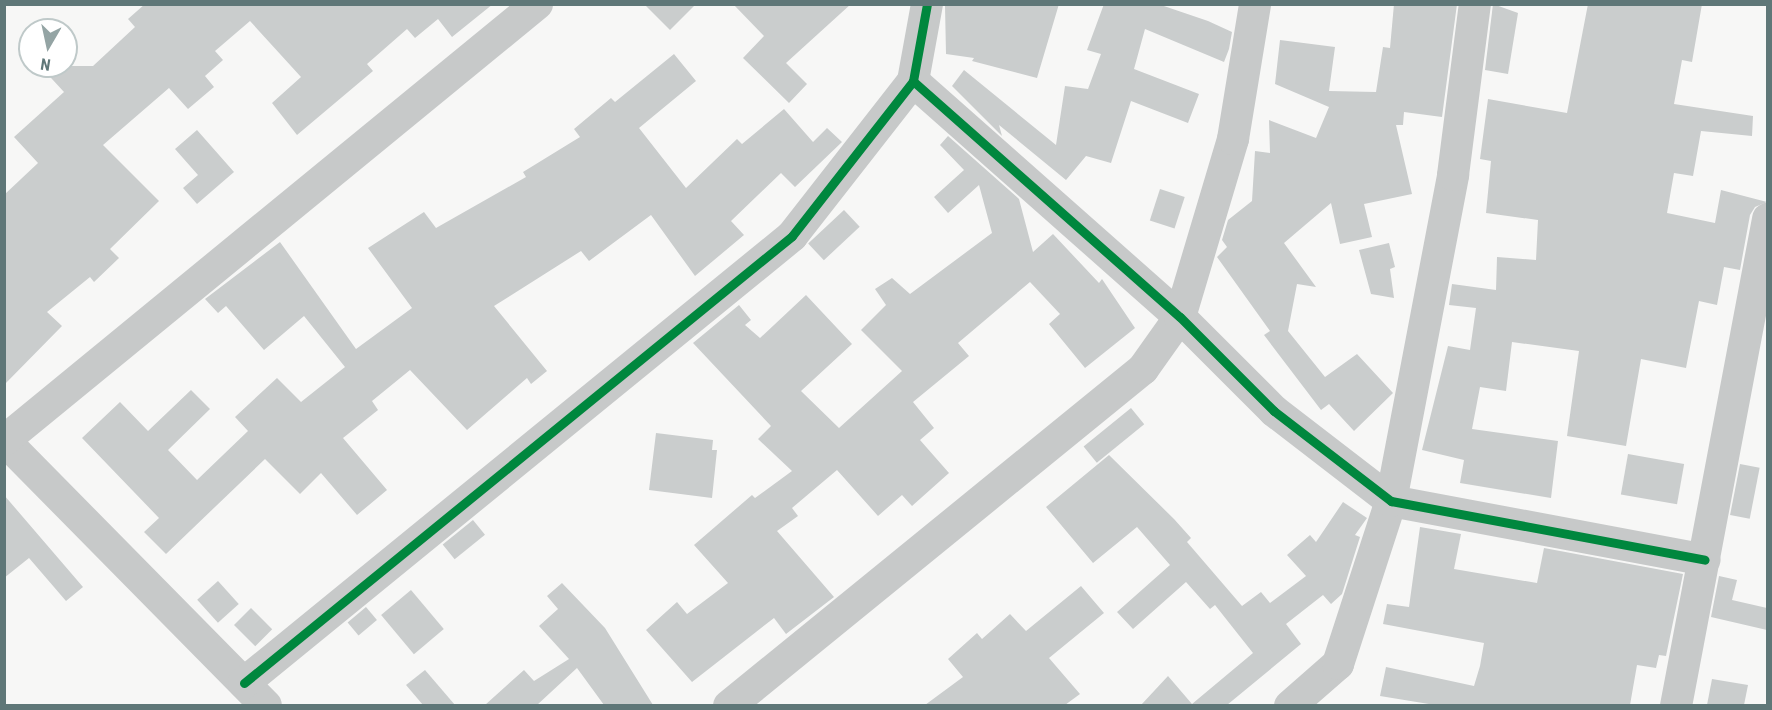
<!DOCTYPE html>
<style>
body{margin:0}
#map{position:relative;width:1772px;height:710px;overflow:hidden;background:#f7f7f6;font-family:"Roboto Condensed",sans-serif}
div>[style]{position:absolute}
.building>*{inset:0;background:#cacdcd;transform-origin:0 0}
.minor>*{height:32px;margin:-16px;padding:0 16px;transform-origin:16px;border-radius:16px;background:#c7c9c9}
.cycleway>*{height:9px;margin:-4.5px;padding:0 4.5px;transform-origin:4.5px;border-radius:4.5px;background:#00873e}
span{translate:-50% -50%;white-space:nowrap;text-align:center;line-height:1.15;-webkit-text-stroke:6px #fff;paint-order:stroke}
.frame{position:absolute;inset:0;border:6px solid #5f7778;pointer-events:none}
.north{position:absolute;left:18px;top:18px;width:60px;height:60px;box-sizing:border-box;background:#fff;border:2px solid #bfc9c9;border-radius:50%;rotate:189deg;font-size:16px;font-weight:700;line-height:24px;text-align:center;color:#5f7778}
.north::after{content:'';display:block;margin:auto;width:21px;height:27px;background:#94a4a4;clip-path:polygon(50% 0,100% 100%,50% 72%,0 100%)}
</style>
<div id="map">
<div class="building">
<i style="clip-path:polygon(145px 4px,493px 4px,452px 37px,438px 19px,415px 38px,407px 29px,367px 64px,373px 71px,297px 135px,272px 103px,301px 77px,250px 21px,215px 51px,223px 60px,205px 76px,214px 87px,188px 109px,169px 88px,103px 145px,159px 201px,110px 249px,119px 258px,94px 282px,90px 277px,47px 312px,62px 326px,4px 385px,4px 195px,38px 163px,14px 137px,64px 92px,40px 66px,93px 66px,135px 27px,128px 19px)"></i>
<i style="clip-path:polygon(644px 4px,696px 4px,670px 30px)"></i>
<i style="clip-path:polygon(733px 4px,851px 4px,786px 63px,807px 84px,789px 103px,743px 58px,764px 36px)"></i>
<i style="clip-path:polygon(1016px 4px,1059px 4px,1037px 78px,972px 61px,974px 58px,946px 54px,945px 6px)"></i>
<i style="clip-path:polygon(1104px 4px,1158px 4px,1208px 21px,1232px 32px,1229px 49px,1224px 62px,1145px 29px,1134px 69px,1199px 94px,1188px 123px,1131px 101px,1111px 163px,1086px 156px,1066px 180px,999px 125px,1002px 136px,952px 86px,964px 70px,1056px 145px,1065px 86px,1088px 89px,1101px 54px,1087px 50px)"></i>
<i style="clip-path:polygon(1394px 4px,1457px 4px,1442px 117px,1404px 112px,1403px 125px,1396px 125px,1412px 194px,1364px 204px,1372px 237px,1340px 244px,1331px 203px,1284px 243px,1316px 287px,1297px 284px,1288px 331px,1325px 377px,1357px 354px,1393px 393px,1354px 431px,1329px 404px,1321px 410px,1264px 335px,1270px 331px,1217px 257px,1227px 247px,1222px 240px,1228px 220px,1252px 201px,1255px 151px,1270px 153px,1269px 120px,1316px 138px,1329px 107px,1275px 84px,1280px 40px,1335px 47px,1329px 91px,1376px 92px,1383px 47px,1390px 48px)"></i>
<i style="clip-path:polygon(1493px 4px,1518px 13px,1508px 74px,1485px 70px)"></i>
<i style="clip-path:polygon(1588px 4px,1702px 4px,1692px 62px,1682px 60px,1674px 104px,1753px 116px,1752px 136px,1701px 131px,1693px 176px,1674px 173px,1667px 213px,1715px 223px,1721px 190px,1767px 202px,1755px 207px,1750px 215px,1740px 270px,1724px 267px,1717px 305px,1699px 301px,1686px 368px,1641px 359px,1626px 446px,1567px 436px,1579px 351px,1512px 342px,1506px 391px,1480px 387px,1472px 429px,1558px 441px,1551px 498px,1460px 483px,1464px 460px,1422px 450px,1448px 346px,1470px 350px,1476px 308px,1449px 305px,1452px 284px,1496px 290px,1497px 257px,1536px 260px,1538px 220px,1486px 213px,1491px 161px,1480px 159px,1488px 99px,1567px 113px)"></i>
<i style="clip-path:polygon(674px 54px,696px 81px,639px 128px,686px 188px,737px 139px,742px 144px,784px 109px,813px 142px,827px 128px,842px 142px,795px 187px,781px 173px,731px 221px,744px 235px,695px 276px,651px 215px,589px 261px,581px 251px,494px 306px,547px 371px,531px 384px,527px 378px,467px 430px,410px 370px,372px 401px,378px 410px,343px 438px,387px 490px,357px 515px,321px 473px,300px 494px,265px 459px,166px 554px,144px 532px,159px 518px,82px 438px,120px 402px,148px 431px,191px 390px,210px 409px,168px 450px,197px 480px,248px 431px,235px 417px,277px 378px,301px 402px,345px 367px,304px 316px,264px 350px,226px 306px,218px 313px,205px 299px,280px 242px,356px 349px,412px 308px,368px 248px,424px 212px,436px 228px,526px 177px,523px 172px,580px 137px,574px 129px,611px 98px,615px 102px)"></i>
<i style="clip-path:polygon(197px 130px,234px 172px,197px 204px,183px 188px,198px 175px,175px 149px)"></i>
<i style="clip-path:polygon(948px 136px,1019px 199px,1033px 252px,1053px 234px,1099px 283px,1102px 279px,1135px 328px,1085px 368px,1049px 324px,1060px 314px,1030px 282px,958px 343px,969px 356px,913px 402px,934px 428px,920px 440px,949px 473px,912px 506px,902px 495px,878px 516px,837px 470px,792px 508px,798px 516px,777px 531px,834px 597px,786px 634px,774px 618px,692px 682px,646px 630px,677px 602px,687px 614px,728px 583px,694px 545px,752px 495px,755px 498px,792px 471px,758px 439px,771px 426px,693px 343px,739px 305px,751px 320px,745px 325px,760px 338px,806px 295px,852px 344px,801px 391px,839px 428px,902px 371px,861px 330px,886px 305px,875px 289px,892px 278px,910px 294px,992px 233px,979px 185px,948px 213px,934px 197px,964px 170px,940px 145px)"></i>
<i style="left:1160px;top:189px;width:26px;height:33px;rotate:18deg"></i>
<i style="left:844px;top:210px;width:23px;height:49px;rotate:47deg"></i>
<i style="clip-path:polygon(1389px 243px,1395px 267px,1390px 269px,1394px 298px,1371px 294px,1359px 250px)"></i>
<i style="left:1131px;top:408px;width:21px;height:61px;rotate:51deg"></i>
<i style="clip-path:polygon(656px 433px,713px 440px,712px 450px,717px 450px,712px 498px,649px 490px)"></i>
<i style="left:1628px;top:454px;width:57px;height:41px;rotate:10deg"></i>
<i style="clip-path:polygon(1109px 455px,1174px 519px,1191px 538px,1187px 542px,1242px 606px,1261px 592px,1270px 603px,1306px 576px,1287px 555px,1310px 535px,1316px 542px,1343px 502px,1367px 518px,1355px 535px,1360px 537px,1342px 594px,1331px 604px,1323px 595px,1286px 624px,1301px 644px,1227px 705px,1141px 705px,1168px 676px,1192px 704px,1253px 653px,1215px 605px,1210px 609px,1186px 582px,1133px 629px,1117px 612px,1170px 565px,1137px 527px,1093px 563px,1046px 507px)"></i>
<i style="left:1740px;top:464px;width:20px;height:52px;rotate:11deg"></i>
<i style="clip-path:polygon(4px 495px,83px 587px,66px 601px,29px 558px,4px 578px)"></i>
<i style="left:473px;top:520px;width:19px;height:39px;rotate:51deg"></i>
<i style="clip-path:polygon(1420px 527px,1461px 534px,1454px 569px,1537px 583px,1544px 548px,1683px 574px,1666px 656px,1659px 655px,1656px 668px,1637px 665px,1630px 705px,1435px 705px,1380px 696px,1386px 667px,1474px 686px,1480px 666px,1484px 643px,1383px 624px,1387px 604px,1409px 607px)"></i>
<i style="clip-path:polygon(1719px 576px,1737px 580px,1732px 600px,1767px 608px,1767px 630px,1711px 617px)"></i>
<i style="left:218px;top:581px;width:31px;height:28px;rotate:48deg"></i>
<i style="clip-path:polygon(562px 583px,605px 628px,653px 705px,604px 705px,577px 668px,537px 705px,485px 705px,524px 670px,534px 681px,569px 659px,539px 626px,558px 609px,547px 596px)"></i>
<i style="clip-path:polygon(1081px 586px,1104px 613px,1049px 658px,1080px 694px,1065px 705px,925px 705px,963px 677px,948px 659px,977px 633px,982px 639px,1010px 614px,1026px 631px)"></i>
<i style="left:411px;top:590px;width:51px;height:39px;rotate:50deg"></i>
<i style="left:366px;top:607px;width:17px;height:24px;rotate:50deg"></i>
<i style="left:251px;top:608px;width:30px;height:24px;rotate:45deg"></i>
<i style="clip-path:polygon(425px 670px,455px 705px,423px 705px,406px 685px)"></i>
<i style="clip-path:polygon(1712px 679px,1748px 685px,1744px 705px,1707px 705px)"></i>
</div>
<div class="minor">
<i style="left:913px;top:81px;width:356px;rotate:41.5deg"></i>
<i style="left:1180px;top:317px;width:133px;rotate:45deg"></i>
<i style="left:1274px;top:411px;width:148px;rotate:37.6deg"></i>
<i style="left:1391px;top:501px;width:319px;rotate:10.6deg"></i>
<i style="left:4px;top:440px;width:373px;rotate:45.4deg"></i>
<i style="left:5px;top:440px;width:688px;rotate:-39.34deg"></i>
<i style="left:244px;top:683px;width:707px;rotate:-39.2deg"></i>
<i style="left:792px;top:236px;width:197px;rotate:-52deg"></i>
<i style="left:913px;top:81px;width:78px;rotate:-79.7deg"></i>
<i style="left:729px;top:706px;width:534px;rotate:-39.15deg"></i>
<i style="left:1143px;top:369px;width:64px;rotate:-54.6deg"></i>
<i style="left:1180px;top:317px;width:186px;rotate:-73.4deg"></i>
<i style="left:1233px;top:139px;width:137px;rotate:-80.7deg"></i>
<i style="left:1290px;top:706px;width:64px;rotate:-41.2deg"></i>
<i style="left:1338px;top:664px;width:171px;rotate:-72deg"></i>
<i style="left:1391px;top:501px;width:332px;rotate:-79.2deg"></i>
<i style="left:1453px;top:175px;width:172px;rotate:-82.7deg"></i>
<i style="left:1676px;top:706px;width:496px;rotate:-79.3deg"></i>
</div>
<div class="cycleway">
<i style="left:913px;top:81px;width:356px;rotate:41.5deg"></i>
<i style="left:1180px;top:317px;width:133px;rotate:45deg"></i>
<i style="left:1274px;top:411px;width:148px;rotate:37.6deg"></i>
<i style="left:1391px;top:501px;width:319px;rotate:10.6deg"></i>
<i style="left:244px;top:683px;width:707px;rotate:-39.2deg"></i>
<i style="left:792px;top:236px;width:197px;rotate:-52deg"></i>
<i style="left:913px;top:81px;width:78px;rotate:-79.7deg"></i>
</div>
<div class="frame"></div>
<div class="north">N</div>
</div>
